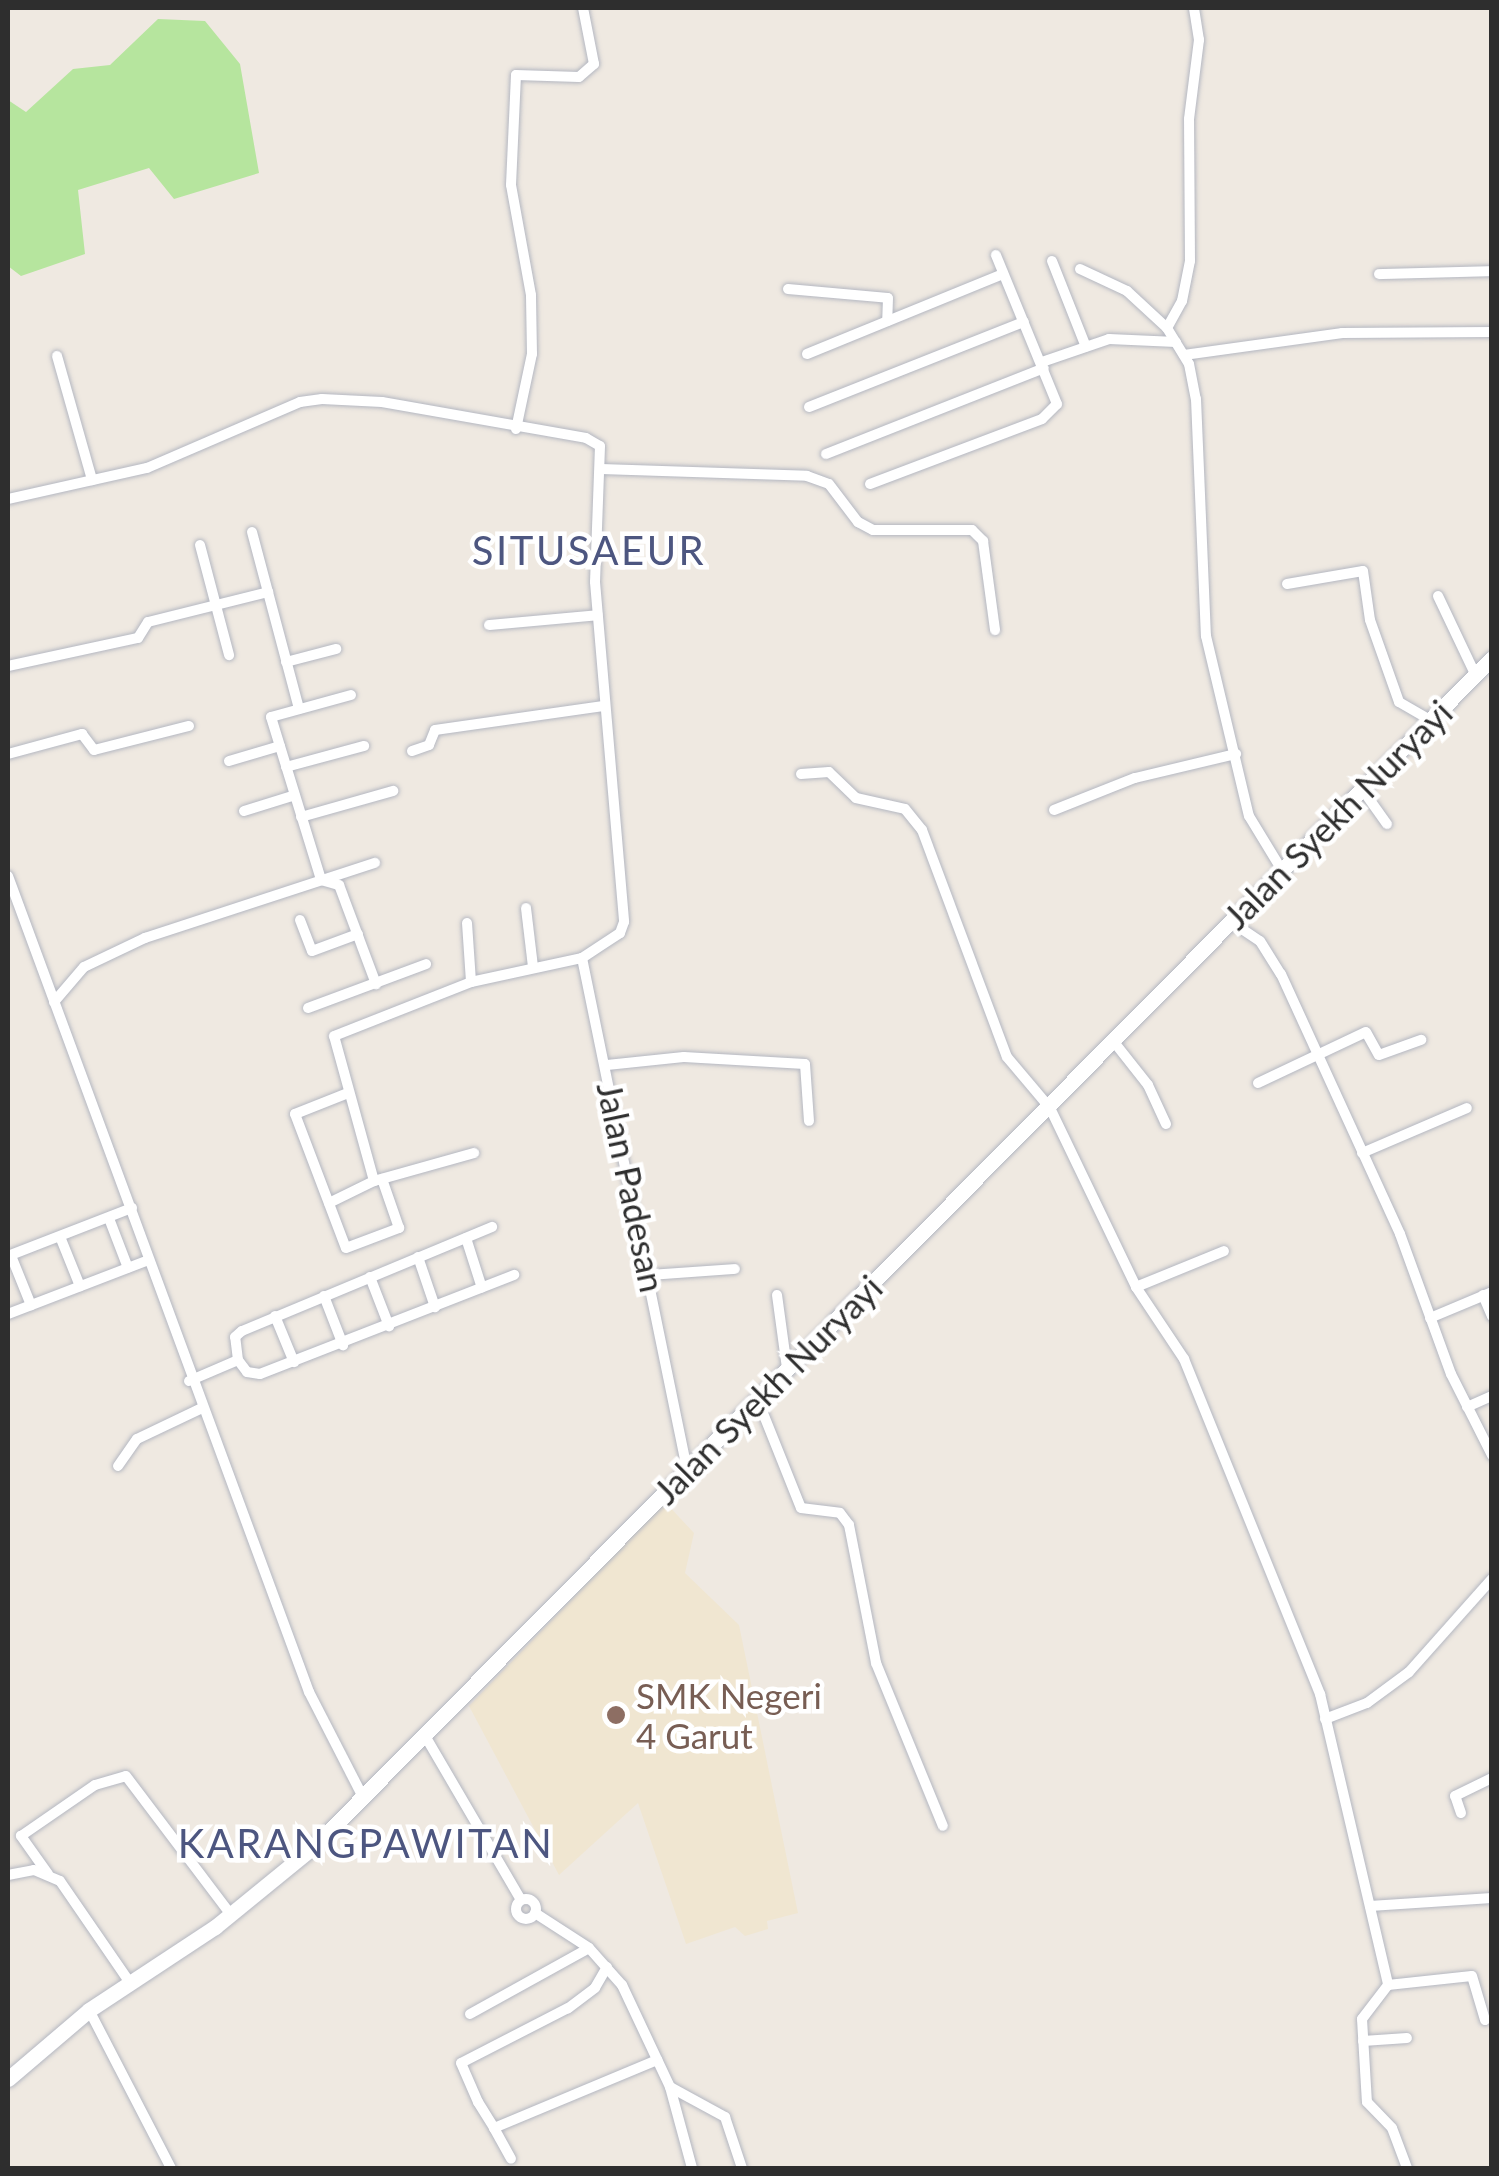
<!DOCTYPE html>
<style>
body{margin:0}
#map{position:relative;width:1499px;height:2176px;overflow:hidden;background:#efe9e1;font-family:Lato,sans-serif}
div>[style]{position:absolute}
.education>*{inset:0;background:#f0e6d1}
.green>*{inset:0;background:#b6e59e}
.roads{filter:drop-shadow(0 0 2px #b4b7c1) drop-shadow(0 0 2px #b4b7c1)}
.street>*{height:10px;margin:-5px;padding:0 5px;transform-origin:5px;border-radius:5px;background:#fff}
.street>.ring{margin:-5px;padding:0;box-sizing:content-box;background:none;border:10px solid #fff;border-radius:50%}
.secondary>*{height:15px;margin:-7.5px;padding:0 7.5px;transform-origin:7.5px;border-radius:7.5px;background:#fff}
.dots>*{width:28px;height:28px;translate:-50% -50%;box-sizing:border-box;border:5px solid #fff;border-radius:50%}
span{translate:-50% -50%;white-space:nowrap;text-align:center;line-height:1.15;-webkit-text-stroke:9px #fff;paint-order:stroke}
.street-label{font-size:35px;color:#2e2e2e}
.education-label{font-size:35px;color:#785e54}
.left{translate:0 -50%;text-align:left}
.quarter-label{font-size:40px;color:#4d5680;letter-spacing:2.5px}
.frame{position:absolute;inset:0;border:10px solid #2e2e2e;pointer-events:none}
</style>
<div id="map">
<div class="education">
<i style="clip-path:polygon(665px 1502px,694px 1533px,685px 1573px,739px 1625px,798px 1913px,767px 1921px,768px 1929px,745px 1936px,735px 1927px,686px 1944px,638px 1803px,559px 1875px,469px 1706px)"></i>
</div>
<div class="green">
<i style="clip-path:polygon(158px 19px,205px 21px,240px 64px,259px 173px,174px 199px,149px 168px,78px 190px,85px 254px,21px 276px,8px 266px,8px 100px,26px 112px,73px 69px,110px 65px)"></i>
</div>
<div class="roads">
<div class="street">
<i style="left:1052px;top:261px;width:92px;rotate:68.4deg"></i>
<i style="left:1080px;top:269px;width:52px;rotate:25.1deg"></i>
<i style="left:1127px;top:291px;width:54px;rotate:42.8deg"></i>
<i style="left:1167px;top:328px;width:42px;rotate:58.6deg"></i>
<i style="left:1189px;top:364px;width:36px;rotate:79deg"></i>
<i style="left:1196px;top:399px;width:237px;rotate:87.6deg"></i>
<i style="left:1206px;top:636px;width:185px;rotate:76.6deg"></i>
<i style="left:1249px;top:816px;width:60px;rotate:58.7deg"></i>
<i style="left:1379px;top:274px;width:113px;rotate:-1.5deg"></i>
<i style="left:788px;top:289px;width:100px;rotate:5.1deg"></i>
<i style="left:888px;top:298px;width:23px;rotate:92deg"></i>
<i style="left:1167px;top:328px;width:31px;rotate:-61deg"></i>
<i style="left:1182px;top:301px;width:41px;rotate:-78.7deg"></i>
<i style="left:1190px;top:261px;width:142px;rotate:-90.4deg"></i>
<i style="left:1189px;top:119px;width:80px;rotate:-82.8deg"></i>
<i style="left:1199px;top:40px;width:32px;rotate:-99deg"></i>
<i style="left:807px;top:354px;width:212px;rotate:-22.2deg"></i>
<i style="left:1184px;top:355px;width:160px;rotate:-7.9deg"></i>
<i style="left:1342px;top:333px;width:150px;rotate:-0.4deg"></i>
<i style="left:57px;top:356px;width:129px;rotate:74.2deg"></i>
<i style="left:1042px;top:362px;width:71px;rotate:-18.9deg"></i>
<i style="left:1109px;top:339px;width:67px;rotate:2.6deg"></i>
<i style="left:809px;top:407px;width:231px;rotate:-21.6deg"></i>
<i style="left:516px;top:429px;width:77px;rotate:-78deg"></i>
<i style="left:532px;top:354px;width:59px;rotate:-91deg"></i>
<i style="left:531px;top:295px;width:112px;rotate:-100.3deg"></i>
<i style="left:511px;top:185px;width:110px;rotate:-87.4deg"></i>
<i style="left:516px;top:75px;width:63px;rotate:1.8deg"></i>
<i style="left:579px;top:77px;width:20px;rotate:-41deg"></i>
<i style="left:594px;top:64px;width:57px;rotate:-101.1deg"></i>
<i style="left:826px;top:454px;width:234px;rotate:-21.5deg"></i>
<i style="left:601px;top:469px;width:206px;rotate:1.9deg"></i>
<i style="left:807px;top:476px;width:23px;rotate:20deg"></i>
<i style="left:829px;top:484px;width:48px;rotate:52.7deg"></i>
<i style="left:858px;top:522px;width:17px;rotate:28deg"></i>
<i style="left:873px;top:530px;width:99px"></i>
<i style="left:972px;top:530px;width:16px;rotate:45deg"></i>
<i style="left:983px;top:541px;width:90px;rotate:82.3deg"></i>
<i style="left:870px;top:484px;width:184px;rotate:-20.7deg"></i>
<i style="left:1042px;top:419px;width:21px;rotate:-45deg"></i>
<i style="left:1057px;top:404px;width:161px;rotate:-112.3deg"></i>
<i style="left:8px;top:499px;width:142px;rotate:-12.6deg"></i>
<i style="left:147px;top:468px;width:167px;rotate:-23.3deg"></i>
<i style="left:300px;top:402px;width:22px;rotate:-8deg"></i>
<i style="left:322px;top:399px;width:60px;rotate:2.9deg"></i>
<i style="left:382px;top:402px;width:207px;rotate:10deg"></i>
<i style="left:586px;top:438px;width:16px;rotate:30deg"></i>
<i style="left:600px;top:446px;width:136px;rotate:92.1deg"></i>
<i style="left:595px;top:582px;width:341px;rotate:85.1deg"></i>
<i style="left:624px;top:922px;width:12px;rotate:110deg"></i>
<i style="left:620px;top:933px;width:45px;rotate:146.7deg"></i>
<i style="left:582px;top:958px;width:522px;rotate:78.39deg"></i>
<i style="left:252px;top:532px;width:183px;rotate:75.1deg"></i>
<i style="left:200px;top:545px;width:114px;rotate:75.2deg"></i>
<i style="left:1287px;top:584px;width:77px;rotate:-9.7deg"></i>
<i style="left:1363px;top:571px;width:49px;rotate:81.9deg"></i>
<i style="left:1370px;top:620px;width:87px;rotate:70.5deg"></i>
<i style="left:1399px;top:702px;width:38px;rotate:30deg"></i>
<i style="left:1438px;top:596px;width:86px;rotate:64.6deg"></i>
<i style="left:489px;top:625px;width:109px;rotate:-5.2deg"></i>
<i style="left:286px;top:662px;width:52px;rotate:-14.6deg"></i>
<i style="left:8px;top:666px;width:133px;rotate:-12.2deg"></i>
<i style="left:138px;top:638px;width:19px;rotate:-58deg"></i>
<i style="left:148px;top:622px;width:124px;rotate:-14deg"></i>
<i style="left:351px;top:695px;width:83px;rotate:164.6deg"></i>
<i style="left:271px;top:717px;width:170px;rotate:72.9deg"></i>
<i style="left:321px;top:880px;width:19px;rotate:16deg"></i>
<i style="left:339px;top:885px;width:106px;rotate:69.5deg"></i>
<i style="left:412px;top:751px;width:18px;rotate:-19deg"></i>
<i style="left:429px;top:745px;width:16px;rotate:-68deg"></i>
<i style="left:435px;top:730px;width:170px;rotate:-8.1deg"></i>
<i style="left:8px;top:754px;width:77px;rotate:-15.1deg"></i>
<i style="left:82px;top:734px;width:20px;rotate:53deg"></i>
<i style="left:94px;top:750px;width:98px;rotate:-14.2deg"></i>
<i style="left:229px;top:761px;width:53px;rotate:-16.4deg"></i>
<i style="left:286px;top:767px;width:81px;rotate:-15.1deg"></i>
<i style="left:801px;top:774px;width:28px;rotate:-4deg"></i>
<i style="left:829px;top:772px;width:37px;rotate:44deg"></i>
<i style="left:856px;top:798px;width:50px;rotate:12.7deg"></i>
<i style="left:905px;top:809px;width:27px;rotate:51deg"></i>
<i style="left:922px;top:830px;width:242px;rotate:69.5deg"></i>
<i style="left:1007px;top:1057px;width:67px;rotate:49.9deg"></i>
<i style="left:1050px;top:1108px;width:199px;rotate:64.3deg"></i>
<i style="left:1136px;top:1287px;width:87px;rotate:56.3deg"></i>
<i style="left:1184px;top:1359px;width:362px;rotate:67.9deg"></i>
<i style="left:1320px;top:1694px;width:299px;rotate:76.8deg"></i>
<i style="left:1388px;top:1985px;width:43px;rotate:127.4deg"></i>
<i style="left:1362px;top:2019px;width:83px;rotate:86.6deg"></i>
<i style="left:1367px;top:2102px;width:36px;rotate:46deg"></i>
<i style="left:1392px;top:2128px;width:43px;rotate:69.4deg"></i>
<i style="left:1362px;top:789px;width:43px;rotate:54.5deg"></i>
<i style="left:1054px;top:810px;width:87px;rotate:-21.6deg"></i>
<i style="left:1135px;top:778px;width:104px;rotate:-13.4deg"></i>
<i style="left:244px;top:811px;width:53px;rotate:-17.4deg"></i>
<i style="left:301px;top:817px;width:96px;rotate:-15.8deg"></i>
<i style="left:8px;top:876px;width:870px;rotate:69.75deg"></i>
<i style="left:309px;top:1692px;width:118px;rotate:62.8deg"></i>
<i style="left:526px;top:908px;width:59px;rotate:83.2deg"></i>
<i style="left:300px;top:920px;width:33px;rotate:69deg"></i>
<i style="left:312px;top:951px;width:49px;rotate:-20.3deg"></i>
<i style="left:1230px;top:921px;width:36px;rotate:34deg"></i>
<i style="left:1260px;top:941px;width:39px;rotate:58deg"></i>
<i style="left:1281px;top:974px;width:286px;rotate:65.4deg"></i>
<i style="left:1400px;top:1234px;width:149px;rotate:70deg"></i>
<i style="left:1451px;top:1374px;width:91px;rotate:63.2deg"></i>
<i style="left:467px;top:923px;width:59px;rotate:86.1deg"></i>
<i style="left:471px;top:982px;width:114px;rotate:-12.2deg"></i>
<i style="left:54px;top:1002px;width:46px;rotate:-49.4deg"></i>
<i style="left:84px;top:967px;width:68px;rotate:-25.4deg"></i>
<i style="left:145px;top:938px;width:242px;rotate:-18.1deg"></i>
<i style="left:308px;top:1008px;width:126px;rotate:-20.4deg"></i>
<i style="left:1114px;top:1042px;width:55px;rotate:51.7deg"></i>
<i style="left:1148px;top:1085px;width:43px;rotate:65.2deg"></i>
<i style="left:607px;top:1065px;width:77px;rotate:-5.9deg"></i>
<i style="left:684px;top:1057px;width:121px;rotate:3.3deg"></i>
<i style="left:805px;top:1064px;width:57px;rotate:86deg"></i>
<i style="left:1258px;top:1083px;width:119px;rotate:-25.3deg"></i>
<i style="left:1366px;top:1032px;width:26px;rotate:61deg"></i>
<i style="left:1379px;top:1055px;width:45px;rotate:-19.7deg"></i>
<i style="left:348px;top:1093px;width:57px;rotate:158.4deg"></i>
<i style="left:295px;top:1114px;width:143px;rotate:69.2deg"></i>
<i style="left:346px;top:1248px;width:57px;rotate:-20.7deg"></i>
<i style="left:399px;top:1228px;width:52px;rotate:-109.1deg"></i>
<i style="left:1362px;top:1153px;width:114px;rotate:-23.2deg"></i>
<i style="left:374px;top:1181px;width:150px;rotate:-105.4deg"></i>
<i style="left:334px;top:1036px;width:147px;rotate:-21.5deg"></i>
<i style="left:329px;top:1203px;width:50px;rotate:-26.1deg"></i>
<i style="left:374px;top:1181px;width:104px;rotate:-15.6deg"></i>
<i style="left:110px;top:1221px;width:50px;rotate:69deg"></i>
<i style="left:466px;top:1238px;width:52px;rotate:72.3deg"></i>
<i style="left:61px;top:1239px;width:51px;rotate:68deg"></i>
<i style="left:8px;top:1256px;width:133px;rotate:-21.2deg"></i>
<i style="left:418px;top:1257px;width:53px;rotate:71.2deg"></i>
<i style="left:12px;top:1258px;width:51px;rotate:68deg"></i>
<i style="left:651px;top:1275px;width:84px;rotate:-4.1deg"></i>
<i style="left:370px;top:1277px;width:53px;rotate:68.8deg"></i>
<i style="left:1136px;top:1287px;width:95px;rotate:-22.2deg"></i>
<i style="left:777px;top:1295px;width:74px;rotate:82.2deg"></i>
<i style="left:1483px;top:1295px;width:23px;rotate:67deg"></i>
<i style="left:324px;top:1296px;width:53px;rotate:68.8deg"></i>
<i style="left:8px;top:1314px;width:151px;rotate:-21deg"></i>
<i style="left:275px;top:1316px;width:50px;rotate:67.6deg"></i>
<i style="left:1430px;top:1318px;width:67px;rotate:-22.8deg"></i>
<i style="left:238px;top:1360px;width:23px;rotate:-97deg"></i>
<i style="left:235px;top:1337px;width:9px;rotate:-41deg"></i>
<i style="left:242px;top:1331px;width:271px;rotate:-22.6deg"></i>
<i style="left:189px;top:1381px;width:53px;rotate:-23.2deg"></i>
<i style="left:238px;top:1360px;width:15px;rotate:53deg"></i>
<i style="left:247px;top:1372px;width:13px;rotate:9deg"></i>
<i style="left:260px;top:1374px;width:273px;rotate:-21.3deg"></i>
<i style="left:757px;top:1398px;width:118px;rotate:68.2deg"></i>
<i style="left:801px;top:1508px;width:39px;rotate:7deg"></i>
<i style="left:840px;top:1513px;width:15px;rotate:53deg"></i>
<i style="left:849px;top:1525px;width:141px;rotate:78.9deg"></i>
<i style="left:876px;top:1663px;width:176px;rotate:67.7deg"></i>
<i style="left:1467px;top:1407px;width:27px;rotate:-24deg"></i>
<i style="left:118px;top:1466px;width:33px;rotate:-55deg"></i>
<i style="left:137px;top:1439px;width:70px;rotate:-25.5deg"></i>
<i style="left:1325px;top:1719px;width:45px;rotate:-20.9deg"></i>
<i style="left:1367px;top:1703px;width:52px;rotate:-36.4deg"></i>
<i style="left:1409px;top:1672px;width:125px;rotate:-48.3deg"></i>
<i style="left:424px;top:1734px;width:192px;rotate:59.7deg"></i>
<i style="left:1461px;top:1813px;width:18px;rotate:-109deg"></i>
<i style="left:1455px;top:1796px;width:41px;rotate:-25.9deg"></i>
<i style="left:48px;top:1874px;width:47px;rotate:-125.4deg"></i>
<i style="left:21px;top:1836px;width:90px;rotate:-34.6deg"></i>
<i style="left:95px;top:1785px;width:32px;rotate:-16deg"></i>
<i style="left:126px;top:1776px;width:174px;rotate:52.9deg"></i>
<i style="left:8px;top:1875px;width:26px;rotate:-11deg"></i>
<i style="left:34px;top:1870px;width:28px;rotate:23deg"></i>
<i style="left:60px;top:1881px;width:124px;rotate:55.5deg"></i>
<i class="ring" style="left:516px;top:1899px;width:10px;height:10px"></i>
<i style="left:1370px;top:1906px;width:122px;rotate:-3.8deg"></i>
<i style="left:535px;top:1913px;width:64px;rotate:32.9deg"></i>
<i style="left:589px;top:1948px;width:50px;rotate:48.3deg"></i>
<i style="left:622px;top:1985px;width:113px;rotate:64.8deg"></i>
<i style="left:670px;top:2087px;width:63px;rotate:28.6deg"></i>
<i style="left:725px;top:2117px;width:54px;rotate:71.6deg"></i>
<i style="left:607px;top:1967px;width:24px;rotate:120deg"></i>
<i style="left:595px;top:1988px;width:34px;rotate:143deg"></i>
<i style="left:568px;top:2008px;width:120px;rotate:152.8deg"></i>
<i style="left:461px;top:2063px;width:43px;rotate:66.4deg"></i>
<i style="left:478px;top:2102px;width:31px;rotate:58deg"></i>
<i style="left:494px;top:2128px;width:177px;rotate:-22.6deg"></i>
<i style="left:1388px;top:1985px;width:84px;rotate:-6.1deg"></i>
<i style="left:1472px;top:1976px;width:46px;rotate:73.5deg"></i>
<i style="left:89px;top:2010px;width:178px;rotate:62.6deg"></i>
<i style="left:470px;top:2014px;width:136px;rotate:-29deg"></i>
<i style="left:1363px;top:2041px;width:44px;rotate:-3.9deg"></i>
<i style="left:670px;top:2087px;width:84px;rotate:74.8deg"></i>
<i style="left:494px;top:2128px;width:35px;rotate:61deg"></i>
</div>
<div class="secondary">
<i style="left:8px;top:2079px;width:106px;rotate:-40.4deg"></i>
<i style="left:89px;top:2010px;width:151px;rotate:-33.4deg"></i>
<i style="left:215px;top:1927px;width:127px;rotate:-39.2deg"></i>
<i style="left:313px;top:1847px;width:1674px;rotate:-45.24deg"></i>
</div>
</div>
<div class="dots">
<i style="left:616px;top:1715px;background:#8d6e63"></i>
</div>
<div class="street-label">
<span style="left:1337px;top:814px;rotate:-45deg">Jalan Syekh Nuryayi</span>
<span style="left:632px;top:1187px;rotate:78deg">Jalan Padesan</span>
<span style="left:767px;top:1389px;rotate:-45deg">Jalan Syekh Nuryayi</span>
</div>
<div class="education-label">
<span class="left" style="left:636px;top:1715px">SMK Negeri<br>4 Garut</span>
</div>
<div class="quarter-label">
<span style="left:589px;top:550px">SITUSAEUR</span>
<span style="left:366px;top:1843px">KARANGPAWITAN</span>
</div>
<div class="frame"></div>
</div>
